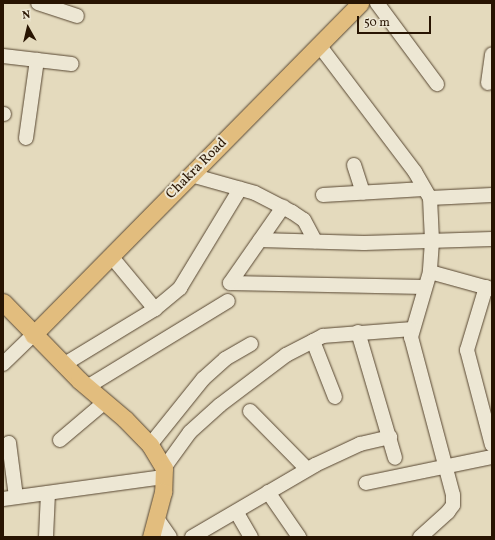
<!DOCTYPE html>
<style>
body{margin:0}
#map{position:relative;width:495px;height:540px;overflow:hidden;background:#e4dabd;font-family:Vollkorn,serif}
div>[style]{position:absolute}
.roads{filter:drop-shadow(0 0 1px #574631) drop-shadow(0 0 1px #574631)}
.minor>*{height:14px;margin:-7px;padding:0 7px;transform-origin:7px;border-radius:7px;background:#ede7d4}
.major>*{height:17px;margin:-8.5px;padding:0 8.5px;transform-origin:8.5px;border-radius:8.5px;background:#e2bd7e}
span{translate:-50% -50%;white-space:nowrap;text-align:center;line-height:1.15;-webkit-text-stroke:4px #ede7d4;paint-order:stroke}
.street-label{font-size:14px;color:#281402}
.frame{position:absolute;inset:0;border:4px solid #281402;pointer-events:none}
.north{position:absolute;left:8px;top:8px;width:40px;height:40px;-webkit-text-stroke:3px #ede7d4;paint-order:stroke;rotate:352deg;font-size:11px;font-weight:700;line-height:16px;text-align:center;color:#281402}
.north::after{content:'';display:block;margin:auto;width:14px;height:18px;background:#281402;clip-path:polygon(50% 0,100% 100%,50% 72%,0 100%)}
.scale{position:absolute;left:357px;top:16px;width:74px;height:18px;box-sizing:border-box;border:2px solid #281402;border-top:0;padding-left:5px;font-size:12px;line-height:14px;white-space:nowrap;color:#281402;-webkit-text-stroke:3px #ede7d4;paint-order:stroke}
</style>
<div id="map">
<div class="roads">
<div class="minor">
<i style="left:38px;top:3px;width:41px;rotate:18.4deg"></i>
<i style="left:377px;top:3px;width:101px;rotate:53.5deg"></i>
<i style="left:319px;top:45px;width:159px;rotate:52.9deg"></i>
<i style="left:415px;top:172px;width:30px;rotate:60deg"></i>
<i style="left:430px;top:198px;width:43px;rotate:87.3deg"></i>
<i style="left:432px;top:241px;width:31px;rotate:94deg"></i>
<i style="left:430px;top:272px;width:68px;rotate:106.3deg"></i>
<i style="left:411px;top:337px;width:163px;rotate:75.1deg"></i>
<i style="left:453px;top:495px;width:10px;rotate:90deg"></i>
<i style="left:453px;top:505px;width:9px;rotate:126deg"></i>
<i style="left:448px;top:512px;width:38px;rotate:138deg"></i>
<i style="left:3px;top:56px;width:69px;rotate:6.6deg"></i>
<i style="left:488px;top:83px;width:29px;rotate:-82deg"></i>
<i style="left:3px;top:114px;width:1px"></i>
<i style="left:26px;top:138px;width:79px;rotate:-82deg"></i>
<i style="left:354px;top:165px;width:29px;rotate:72deg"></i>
<i style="left:191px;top:175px;width:66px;rotate:15.7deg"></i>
<i style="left:255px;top:193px;width:42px;rotate:27.2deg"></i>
<i style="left:292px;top:212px;width:14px;rotate:34deg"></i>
<i style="left:304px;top:220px;width:24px;rotate:62deg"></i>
<i style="left:323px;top:195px;width:101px;rotate:-3.4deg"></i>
<i style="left:430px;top:198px;width:62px;rotate:-2.8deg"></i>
<i style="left:260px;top:240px;width:104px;rotate:1.7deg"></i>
<i style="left:364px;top:243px;width:128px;rotate:-1.8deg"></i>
<i style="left:111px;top:256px;width:69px;rotate:50.3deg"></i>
<i style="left:430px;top:272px;width:64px;rotate:15.3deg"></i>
<i style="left:230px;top:283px;width:195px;rotate:1.2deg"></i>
<i style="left:230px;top:283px;width:93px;rotate:-55.1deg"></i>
<i style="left:486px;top:287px;width:66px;rotate:106.8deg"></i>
<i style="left:467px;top:350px;width:98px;rotate:75.3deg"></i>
<i style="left:358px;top:332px;width:131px;rotate:73.6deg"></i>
<i style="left:313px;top:341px;width:60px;rotate:68.6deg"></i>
<i style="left:3px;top:364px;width:42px;rotate:-44deg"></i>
<i style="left:63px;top:365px;width:108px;rotate:-31.3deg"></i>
<i style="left:155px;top:309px;width:33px;rotate:-40deg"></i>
<i style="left:180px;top:288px;width:116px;rotate:-58.8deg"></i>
<i style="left:87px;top:387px;width:165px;rotate:-31.4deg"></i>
<i style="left:250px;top:411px;width:81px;rotate:45.5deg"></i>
<i style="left:60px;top:440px;width:59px;rotate:-40.2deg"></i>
<i style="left:9px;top:443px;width:54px;rotate:82.6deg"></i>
<i style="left:150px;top:445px;width:85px;rotate:-51.2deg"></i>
<i style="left:203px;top:379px;width:30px;rotate:-42deg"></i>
<i style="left:225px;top:359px;width:30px;rotate:-30deg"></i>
<i style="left:164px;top:468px;width:44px;rotate:-54.2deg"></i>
<i style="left:190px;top:432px;width:40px;rotate:-42deg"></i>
<i style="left:220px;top:405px;width:83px;rotate:-37.1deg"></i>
<i style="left:286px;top:355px;width:42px;rotate:-27.2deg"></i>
<i style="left:323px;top:336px;width:89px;rotate:-4.5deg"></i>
<i style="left:366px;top:483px;width:129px;rotate:-11.7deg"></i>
<i style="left:268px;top:492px;width:55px;rotate:55.4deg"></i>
<i style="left:3px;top:499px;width:162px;rotate:-7.8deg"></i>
<i style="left:237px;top:513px;width:28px;rotate:60deg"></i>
<i style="left:156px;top:517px;width:24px;rotate:55deg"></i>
<i style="left:46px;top:537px;width:44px;rotate:-87.4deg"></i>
<i style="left:192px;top:537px;width:143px;rotate:-30.3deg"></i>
<i style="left:315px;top:465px;width:50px;rotate:-25deg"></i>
<i style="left:360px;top:444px;width:31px;rotate:-13deg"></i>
</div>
<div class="major">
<i style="left:3px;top:302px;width:109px;rotate:45.7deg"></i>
<i style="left:79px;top:380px;width:60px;rotate:40.3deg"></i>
<i style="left:125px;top:419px;width:36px;rotate:46deg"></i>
<i style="left:150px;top:445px;width:27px;rotate:59deg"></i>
<i style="left:164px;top:468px;width:24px;rotate:92deg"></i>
<i style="left:163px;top:492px;width:47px;rotate:104.9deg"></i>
<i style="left:33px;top:335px;width:466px;rotate:-45.4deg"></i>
</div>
</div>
<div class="street-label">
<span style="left:197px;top:169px;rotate:-45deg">Chakra Road</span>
</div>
<div class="frame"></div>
<div class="north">N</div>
<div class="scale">50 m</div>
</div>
